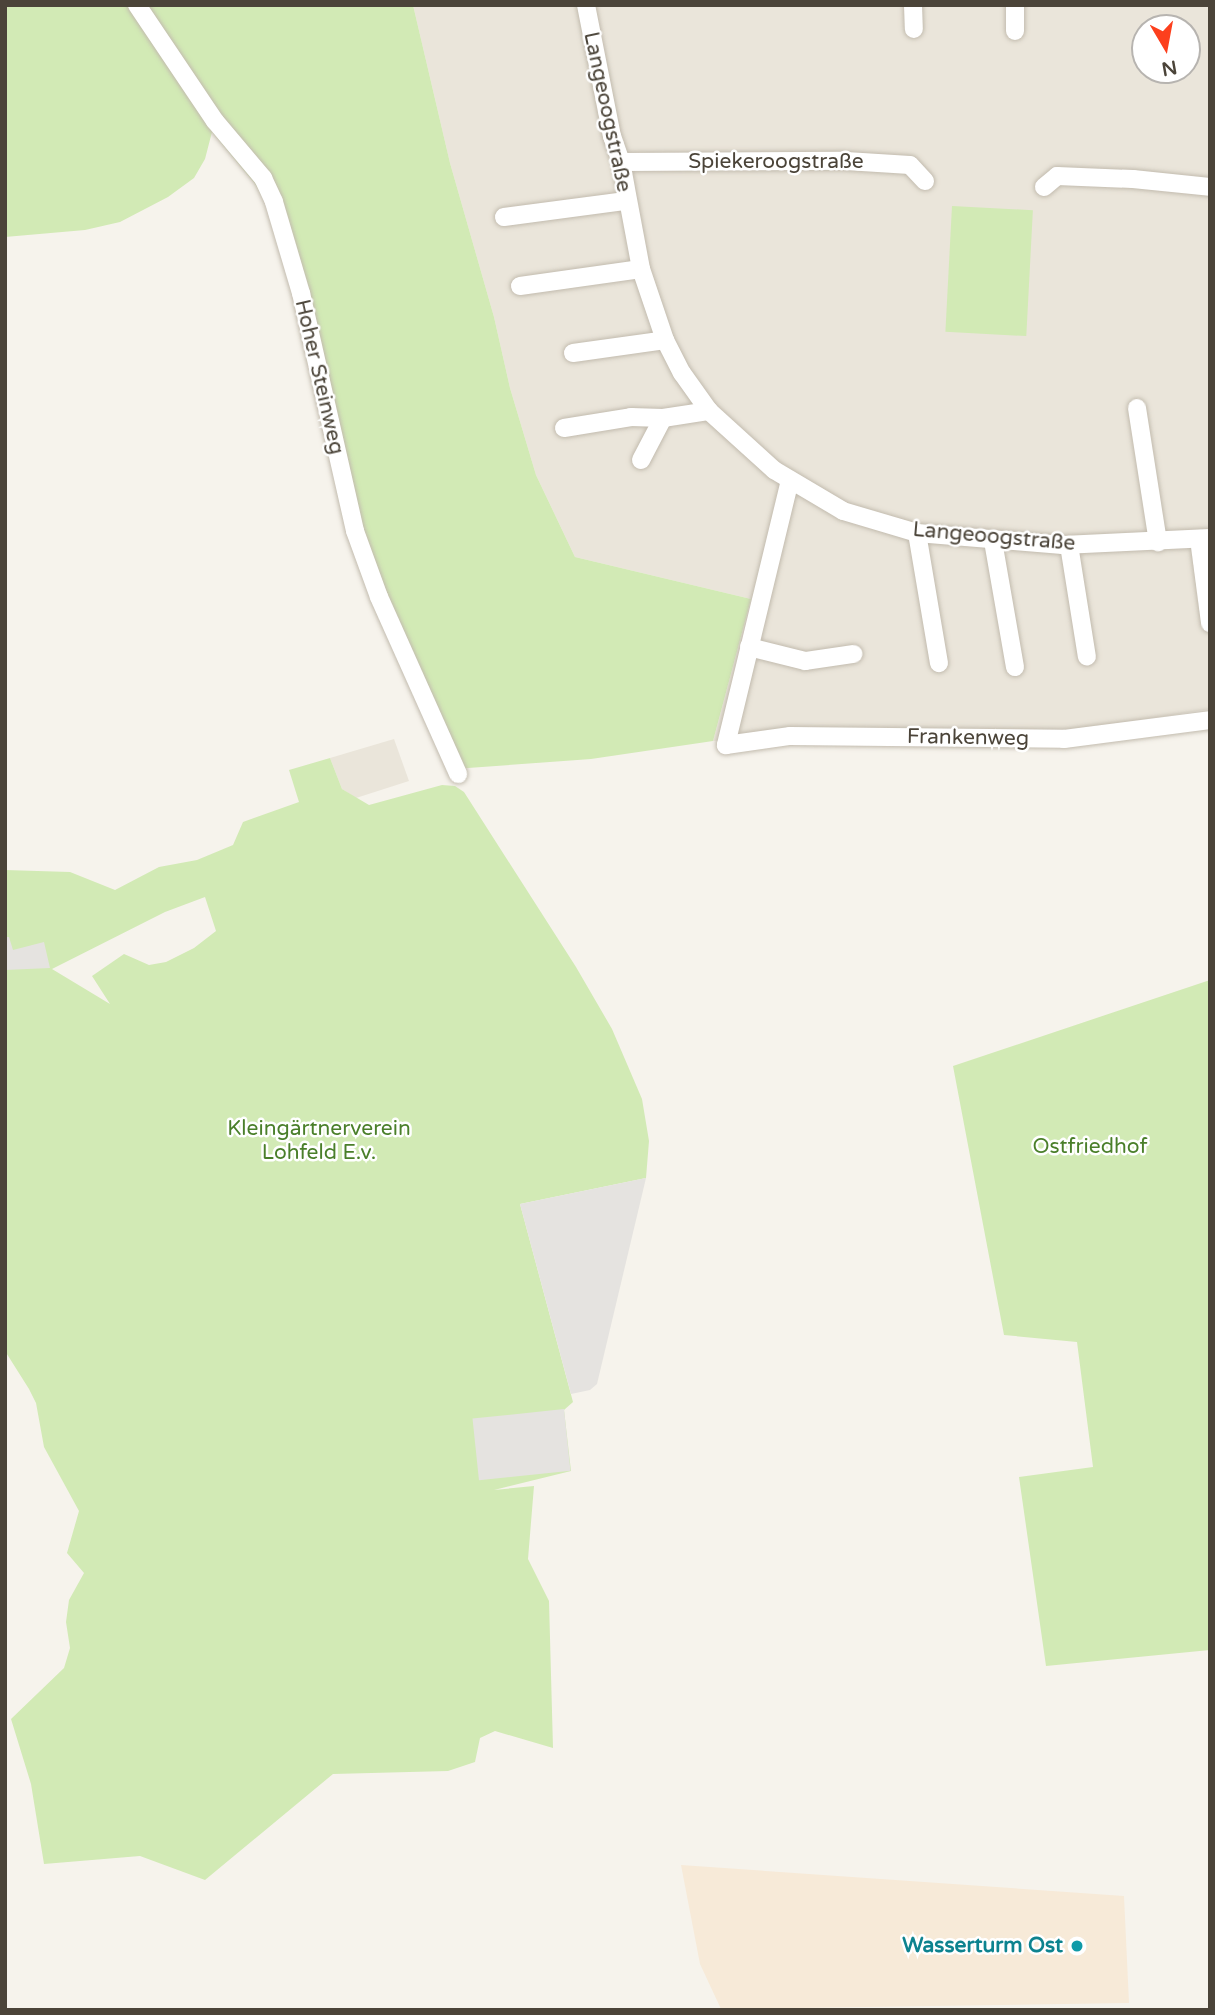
<!DOCTYPE html>
<meta charset="utf-8">
<style>
body{margin:0}
#map{position:relative;width:1215px;height:2015px;overflow:hidden;background:#f6f3ec;font-family:"Varela Round",sans-serif}
div>[style]{position:absolute}
.residential>*{inset:0;background:#eae5da}
.commercial>*{inset:0;background:#f7ead8}
.green>*{inset:0;background:#d2eab5;transform-origin:0 0}
.parking>*{inset:0;background:#e5e3e0;transform-origin:0 0}
.roads{filter:drop-shadow(0 0 2px #c2bbae) drop-shadow(0 0 2px #c2bbae)}
.minor>*{height:18px;margin:-9px;padding:0 9px;transform-origin:9px;border-radius:9px;background:#fff}
.dots>*{width:19px;height:19px;translate:-50% -50%;box-sizing:border-box;border:4px solid #fff;border-radius:50%}
span{translate:-50% -50%;white-space:nowrap;text-align:center;line-height:1.15;-webkit-text-stroke:5px #fff;paint-order:stroke}
.street-label{font-size:21px;color:#4b4439}
.park-label{font-size:21px;color:#4a7f2a}
.culture-label{font-size:21px;color:#0d838f;font-weight:700}
.right{translate:-100% -50%;text-align:right}
.frame{position:absolute;inset:0;border:7px solid #4b4439;pointer-events:none}
.north{position:absolute;left:1131px;top:14px;width:70px;height:70px;box-sizing:border-box;background:#fff;border:2px solid #b7b4b0;border-radius:50%;rotate:170deg;font-size:19px;font-weight:700;line-height:28px;text-align:center;color:#4b4439}
.north::after{content:'';display:block;margin:auto;width:24px;height:32px;background:#fc3f1d;clip-path:polygon(50% 0,100% 100%,50% 72%,0 100%)}
</style>
<div id="map">
<div class="residential">
<i style="clip-path:polygon(evenodd,413px 5px,1210px 5px,1210px 709px,1064px 732px,713px 741px,751px 599px,575px 557px,536px 475px,510px 388px,494px 317px,450px 163px,413px 5px,1145px 28px,1187px 28px,1187px 70px,1145px 70px,1145px 28px)"></i>
<i style="clip-path:polygon(394px 739px,409px 781px,356px 798px,342px 789px,330px 758px)"></i>
</div>
<div class="commercial">
<i style="clip-path:polygon(681px 1865px,1124px 1896px,1129px 2003px,721px 2009px,700px 1964px)"></i>
</div>
<div class="green">
<i style="clip-path:polygon(5px 5px,413px 5px,450px 163px,494px 317px,510px 388px,536px 475px,575px 557px,751px 599px,713px 741px,591px 759px,454px 769px,386px 618px,275px 220px,255px 184px,212px 132px,205px 159px,194px 178px,168px 197px,120px 222px,85px 230px,5px 237px)"></i>
<i style="left:952px;top:206px;width:81px;height:126px;rotate:3deg"></i>
<i style="clip-path:polygon(evenodd,330px 758px,342px 789px,369px 805px,442px 785px,455px 786px,464px 792px,576px 967px,612px 1029px,642px 1099px,649px 1141px,646px 1178px,520px 1204px,573px 1402px,564px 1410px,571px 1471px,494px 1490px,534px 1486px,528px 1559px,549px 1601px,553px 1748px,495px 1731px,480px 1738px,475px 1762px,448px 1771px,333px 1774px,205px 1880px,140px 1856px,44px 1864px,31px 1784px,11px 1719px,64px 1668px,70px 1648px,66px 1622px,69px 1600px,84px 1573px,67px 1553px,79px 1511px,44px 1447px,36px 1403px,29px 1389px,5px 1351px,5px 870px,70px 872px,115px 890px,159px 867px,197px 860px,233px 845px,243px 822px,299px 802px,289px 770px,330px 758px,205px 897px,216px 931px,194px 948px,166px 962px,149px 965px,124px 954px,92px 976px,110px 1004px,52px 969px,165px 912px,205px 897px)"></i>
<i style="clip-path:polygon(1210px 980px,1210px 1650px,1046px 1666px,1019px 1477px,1093px 1467px,1077px 1342px,1004px 1335px,953px 1066px)"></i>
</div>
<div class="parking">
<i style="clip-path:polygon(5px 937px,9px 937px,13px 950px,44px 942px,50px 968px,5px 970px)"></i>
<i style="clip-path:polygon(646px 1178px,597px 1384px,590px 1390px,571px 1394px,520px 1204px)"></i>
<i style="left:564px;top:1409px;width:62px;height:92px;rotate:84deg"></i>
</div>
<div class="roads">
<div class="minor">
<i style="left:137px;top:5px;width:140px;rotate:56.1deg"></i>
<i style="left:215px;top:121px;width:75px;rotate:49.9deg"></i>
<i style="left:263px;top:178px;width:26px;rotate:65deg"></i>
<i style="left:274px;top:202px;width:95px;rotate:73.5deg"></i>
<i style="left:301px;top:293px;width:244px;rotate:77.2deg"></i>
<i style="left:355px;top:531px;width:70px;rotate:70deg"></i>
<i style="left:379px;top:597px;width:194px;rotate:65.9deg"></i>
<i style="left:586px;top:5px;width:134px;rotate:78.8deg"></i>
<i style="left:612px;top:136px;width:28px;rotate:71deg"></i>
<i style="left:621px;top:162px;width:109px;rotate:79.4deg"></i>
<i style="left:641px;top:269px;width:75px;rotate:71.3deg"></i>
<i style="left:665px;top:340px;width:37px;rotate:63deg"></i>
<i style="left:682px;top:373px;width:47px;rotate:54.6deg"></i>
<i style="left:709px;top:411px;width:88px;rotate:42.2deg"></i>
<i style="left:774px;top:470px;width:80px;rotate:30.7deg"></i>
<i style="left:843px;top:511px;width:77px;rotate:16.6deg"></i>
<i style="left:917px;top:533px;width:146px;rotate:4.7deg"></i>
<i style="left:1063px;top:545px;width:147px;rotate:-2.7deg"></i>
<i style="left:913px;top:5px;width:24px;rotate:88deg"></i>
<i style="left:1015px;top:31px;width:26px;rotate:-90deg"></i>
<i style="left:621px;top:162px;width:225px;rotate:-0.3deg"></i>
<i style="left:846px;top:161px;width:64px;rotate:3.6deg"></i>
<i style="left:910px;top:165px;width:22px;rotate:47deg"></i>
<i style="left:1044px;top:187px;width:17px;rotate:-40deg"></i>
<i style="left:1057px;top:176px;width:76px;rotate:2.3deg"></i>
<i style="left:1133px;top:179px;width:77px;rotate:5.9deg"></i>
<i style="left:504px;top:217px;width:123px;rotate:-7.5deg"></i>
<i style="left:520px;top:286px;width:122px;rotate:-8deg"></i>
<i style="left:573px;top:353px;width:93px;rotate:-8deg"></i>
<i style="left:1137px;top:408px;width:136px;rotate:81.1deg"></i>
<i style="left:564px;top:428px;width:68px;rotate:-9.3deg"></i>
<i style="left:631px;top:417px;width:32px;rotate:2deg"></i>
<i style="left:663px;top:418px;width:47px;rotate:-8.7deg"></i>
<i style="left:641px;top:460px;width:47px;rotate:-62.4deg"></i>
<i style="left:790px;top:480px;width:273px;rotate:103.6deg"></i>
<i style="left:726px;top:745px;width:65px;rotate:-8deg"></i>
<i style="left:790px;top:736px;width:274px;rotate:0.6deg"></i>
<i style="left:1064px;top:739px;width:147px;rotate:-7.4deg"></i>
<i style="left:917px;top:533px;width:132px;rotate:80.4deg"></i>
<i style="left:1199px;top:539px;width:85px;rotate:82.5deg"></i>
<i style="left:993px;top:541px;width:128px;rotate:80.1deg"></i>
<i style="left:1069px;top:545px;width:113px;rotate:80.9deg"></i>
<i style="left:749px;top:647px;width:58px;rotate:14deg"></i>
<i style="left:805px;top:661px;width:49px;rotate:-8.3deg"></i>
</div>
</div>
<div class="dots">
<i style="left:1077px;top:1946px;background:#0f9aa8"></i>
</div>
<div class="street-label">
<span style="left:607px;top:112px;rotate:78deg">Langeoogstraße</span>
<span style="left:776px;top:162px">Spiekeroogstraße</span>
<span style="left:319px;top:377px;rotate:77deg">Hoher Steinweg</span>
<span style="left:994px;top:537px;rotate:5deg">Langeoogstraße</span>
<span style="left:968px;top:738px;rotate:1deg">Frankenweg</span>
</div>
<div class="park-label">
<span style="left:319px;top:1141px">Kleingärtnerverein<br>Lohfeld E.v.</span>
<span style="left:1090px;top:1147px">Ostfriedhof</span>
</div>
<div class="culture-label">
<span class="right" style="left:1063px;top:1946px">Wasserturm Ost</span>
</div>
<div class="frame"></div>
<div class="north">N</div>
</div>
